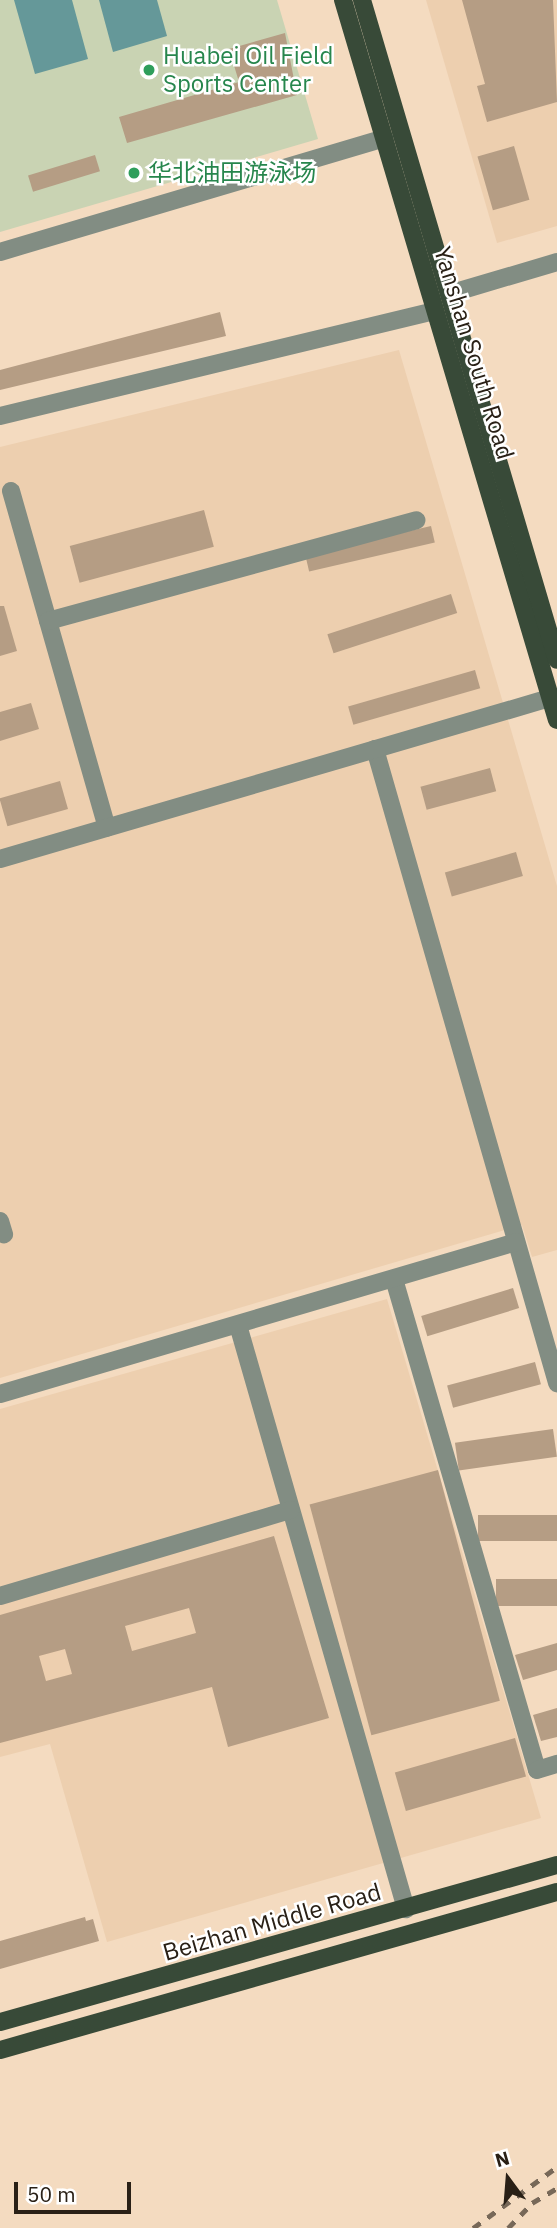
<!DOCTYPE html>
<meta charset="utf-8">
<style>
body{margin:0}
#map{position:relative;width:557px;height:2228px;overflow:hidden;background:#f4dbc0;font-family:"IBM Plex Sans","Noto Sans SC",sans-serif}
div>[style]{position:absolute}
.built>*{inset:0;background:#edcfaf}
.green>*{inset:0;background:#c9d3b3}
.water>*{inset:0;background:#659899}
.building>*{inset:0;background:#b59d84;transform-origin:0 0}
.minor>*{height:18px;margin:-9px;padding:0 9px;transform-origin:9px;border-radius:9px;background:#828d83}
.major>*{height:18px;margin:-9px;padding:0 9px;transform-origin:9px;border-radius:9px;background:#384a38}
.rail>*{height:4.5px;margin-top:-2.25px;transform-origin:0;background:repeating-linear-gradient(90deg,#776858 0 9px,transparent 0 18px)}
.dots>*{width:19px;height:19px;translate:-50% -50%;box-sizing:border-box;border:4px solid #fff;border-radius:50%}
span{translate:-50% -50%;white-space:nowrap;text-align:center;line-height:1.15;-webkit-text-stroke:5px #fff;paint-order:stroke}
.leisure-label{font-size:24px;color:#27864d}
.left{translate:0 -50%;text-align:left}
.street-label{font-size:24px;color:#292016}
.north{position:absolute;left:473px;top:2144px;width:70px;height:70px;-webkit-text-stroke:5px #fff;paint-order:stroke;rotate:344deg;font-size:19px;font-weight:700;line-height:28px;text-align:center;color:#292016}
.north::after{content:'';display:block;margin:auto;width:24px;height:32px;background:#292016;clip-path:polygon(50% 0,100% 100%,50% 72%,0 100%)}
.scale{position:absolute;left:14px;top:2182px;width:117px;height:32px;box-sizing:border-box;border:4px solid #292016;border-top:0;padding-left:9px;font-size:21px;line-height:24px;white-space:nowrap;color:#292016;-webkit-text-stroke:5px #fff;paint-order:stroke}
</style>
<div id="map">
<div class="built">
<i style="clip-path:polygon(426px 0,557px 0,557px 226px,497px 243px)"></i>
<i style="clip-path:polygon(399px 350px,557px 886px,557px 1250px,532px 1257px,522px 1225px,0 1378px,0 447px)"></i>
<i style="clip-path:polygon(387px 1299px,541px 1818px,107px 1942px,50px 1744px,0 1757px,0 1409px)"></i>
</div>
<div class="green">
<i style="clip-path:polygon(0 0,277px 0,318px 139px,0 232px)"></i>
</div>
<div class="water">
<i style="clip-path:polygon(14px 0,72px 0,88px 59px,35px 74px)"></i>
<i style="clip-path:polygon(99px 0,157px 0,167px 36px,113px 52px)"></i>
</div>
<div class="building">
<i style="clip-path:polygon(462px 0,553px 0,557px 102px,487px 122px,477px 86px,485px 84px)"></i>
<i style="clip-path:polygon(285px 33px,297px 95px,127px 143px,119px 117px,239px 82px,229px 49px)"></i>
<i style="left:514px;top:146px;width:56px;height:38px;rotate:74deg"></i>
<i style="left:95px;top:155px;width:17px;height:70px;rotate:73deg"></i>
<i style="clip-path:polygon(220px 312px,226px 336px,0 390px,0 370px)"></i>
<i style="left:204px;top:510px;width:38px;height:139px;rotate:75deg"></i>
<i style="left:431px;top:526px;width:17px;height:129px;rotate:77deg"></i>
<i style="left:451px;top:594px;width:20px;height:130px;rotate:72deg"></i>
<i style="clip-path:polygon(0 606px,4px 606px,17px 651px,0 656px)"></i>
<i style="left:475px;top:670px;width:19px;height:132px;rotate:74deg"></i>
<i style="clip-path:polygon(31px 703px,39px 729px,0 741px,0 712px)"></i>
<i style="left:490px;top:768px;width:24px;height:72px;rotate:75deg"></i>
<i style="left:60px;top:781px;width:29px;height:63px;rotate:74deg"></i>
<i style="left:516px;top:852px;width:25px;height:74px;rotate:74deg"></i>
<i style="left:513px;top:1288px;width:21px;height:96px;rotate:73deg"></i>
<i style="left:535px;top:1362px;width:23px;height:91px;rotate:75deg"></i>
<i style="left:553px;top:1429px;width:28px;height:99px;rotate:82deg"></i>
<i style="left:438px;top:1470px;width:239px;height:133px;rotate:75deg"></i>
<i style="left:557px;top:1515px;width:26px;height:79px;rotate:90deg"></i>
<i style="clip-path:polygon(evenodd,274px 1536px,329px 1718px,228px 1747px,212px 1687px,0 1743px,0 1615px,274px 1536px,189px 1608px,196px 1633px,132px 1651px,125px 1626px,189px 1608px,274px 1536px,65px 1649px,72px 1674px,46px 1681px,39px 1656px,65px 1649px)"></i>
<i style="left:557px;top:1579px;width:27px;height:61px;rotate:90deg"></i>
<i style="clip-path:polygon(557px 1643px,557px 1670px,523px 1680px,515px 1655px)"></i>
<i style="clip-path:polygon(557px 1708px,557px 1737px,541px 1741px,533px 1715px)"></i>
<i style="left:515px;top:1738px;width:40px;height:125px;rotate:74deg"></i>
<i style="clip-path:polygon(85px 1917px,86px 1921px,93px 1919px,99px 1941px,0 1969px,0 1941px)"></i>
</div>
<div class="minor">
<i style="left:0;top:252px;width:401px;rotate:-16.5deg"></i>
<i style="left:449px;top:294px;width:113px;rotate:-16.5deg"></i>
<i style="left:0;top:416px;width:447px;rotate:-13.6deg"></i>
<i style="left:11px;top:491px;width:350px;rotate:74.1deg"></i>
<i style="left:48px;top:621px;width:382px;rotate:-15.3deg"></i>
<i style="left:375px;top:749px;width:660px;rotate:73.98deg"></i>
<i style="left:0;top:859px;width:573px;rotate:-16.32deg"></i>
<i style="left:0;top:1221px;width:14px;rotate:73deg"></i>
<i style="left:394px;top:1279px;width:511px;rotate:73.76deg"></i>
<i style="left:537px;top:1770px;width:21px;rotate:-17deg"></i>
<i style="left:238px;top:1325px;width:608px;rotate:73.95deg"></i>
<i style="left:0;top:1394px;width:538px;rotate:-16.41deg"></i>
<i style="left:0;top:1596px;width:303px;rotate:-16.5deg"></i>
</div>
<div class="major">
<i style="left:343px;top:0;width:751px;rotate:73.45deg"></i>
<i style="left:362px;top:0;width:688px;rotate:73.54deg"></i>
<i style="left:0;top:2022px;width:579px;rotate:-15.74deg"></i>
<i style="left:0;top:2050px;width:579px;rotate:-15.84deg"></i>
</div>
<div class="rail">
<i style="left:473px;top:2228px;width:104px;rotate:-36deg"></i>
<i style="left:508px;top:2228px;width:35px;rotate:-46deg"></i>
<i style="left:532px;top:2203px;width:29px;rotate:-31deg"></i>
</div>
<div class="dots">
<i style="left:149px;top:70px;background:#2e9e5b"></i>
<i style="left:134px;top:173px;background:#2e9e5b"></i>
</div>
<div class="leisure-label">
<span class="left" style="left:163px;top:70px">Huabei Oil Field<br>Sports Center</span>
<span class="left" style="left:148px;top:173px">华北油田游泳场</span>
</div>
<div class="street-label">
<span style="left:474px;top:353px;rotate:73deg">Yanshan South Road</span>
<span style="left:272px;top:1922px;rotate:-16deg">Beizhan Middle Road</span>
</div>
<div class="north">N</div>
<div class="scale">50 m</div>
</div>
